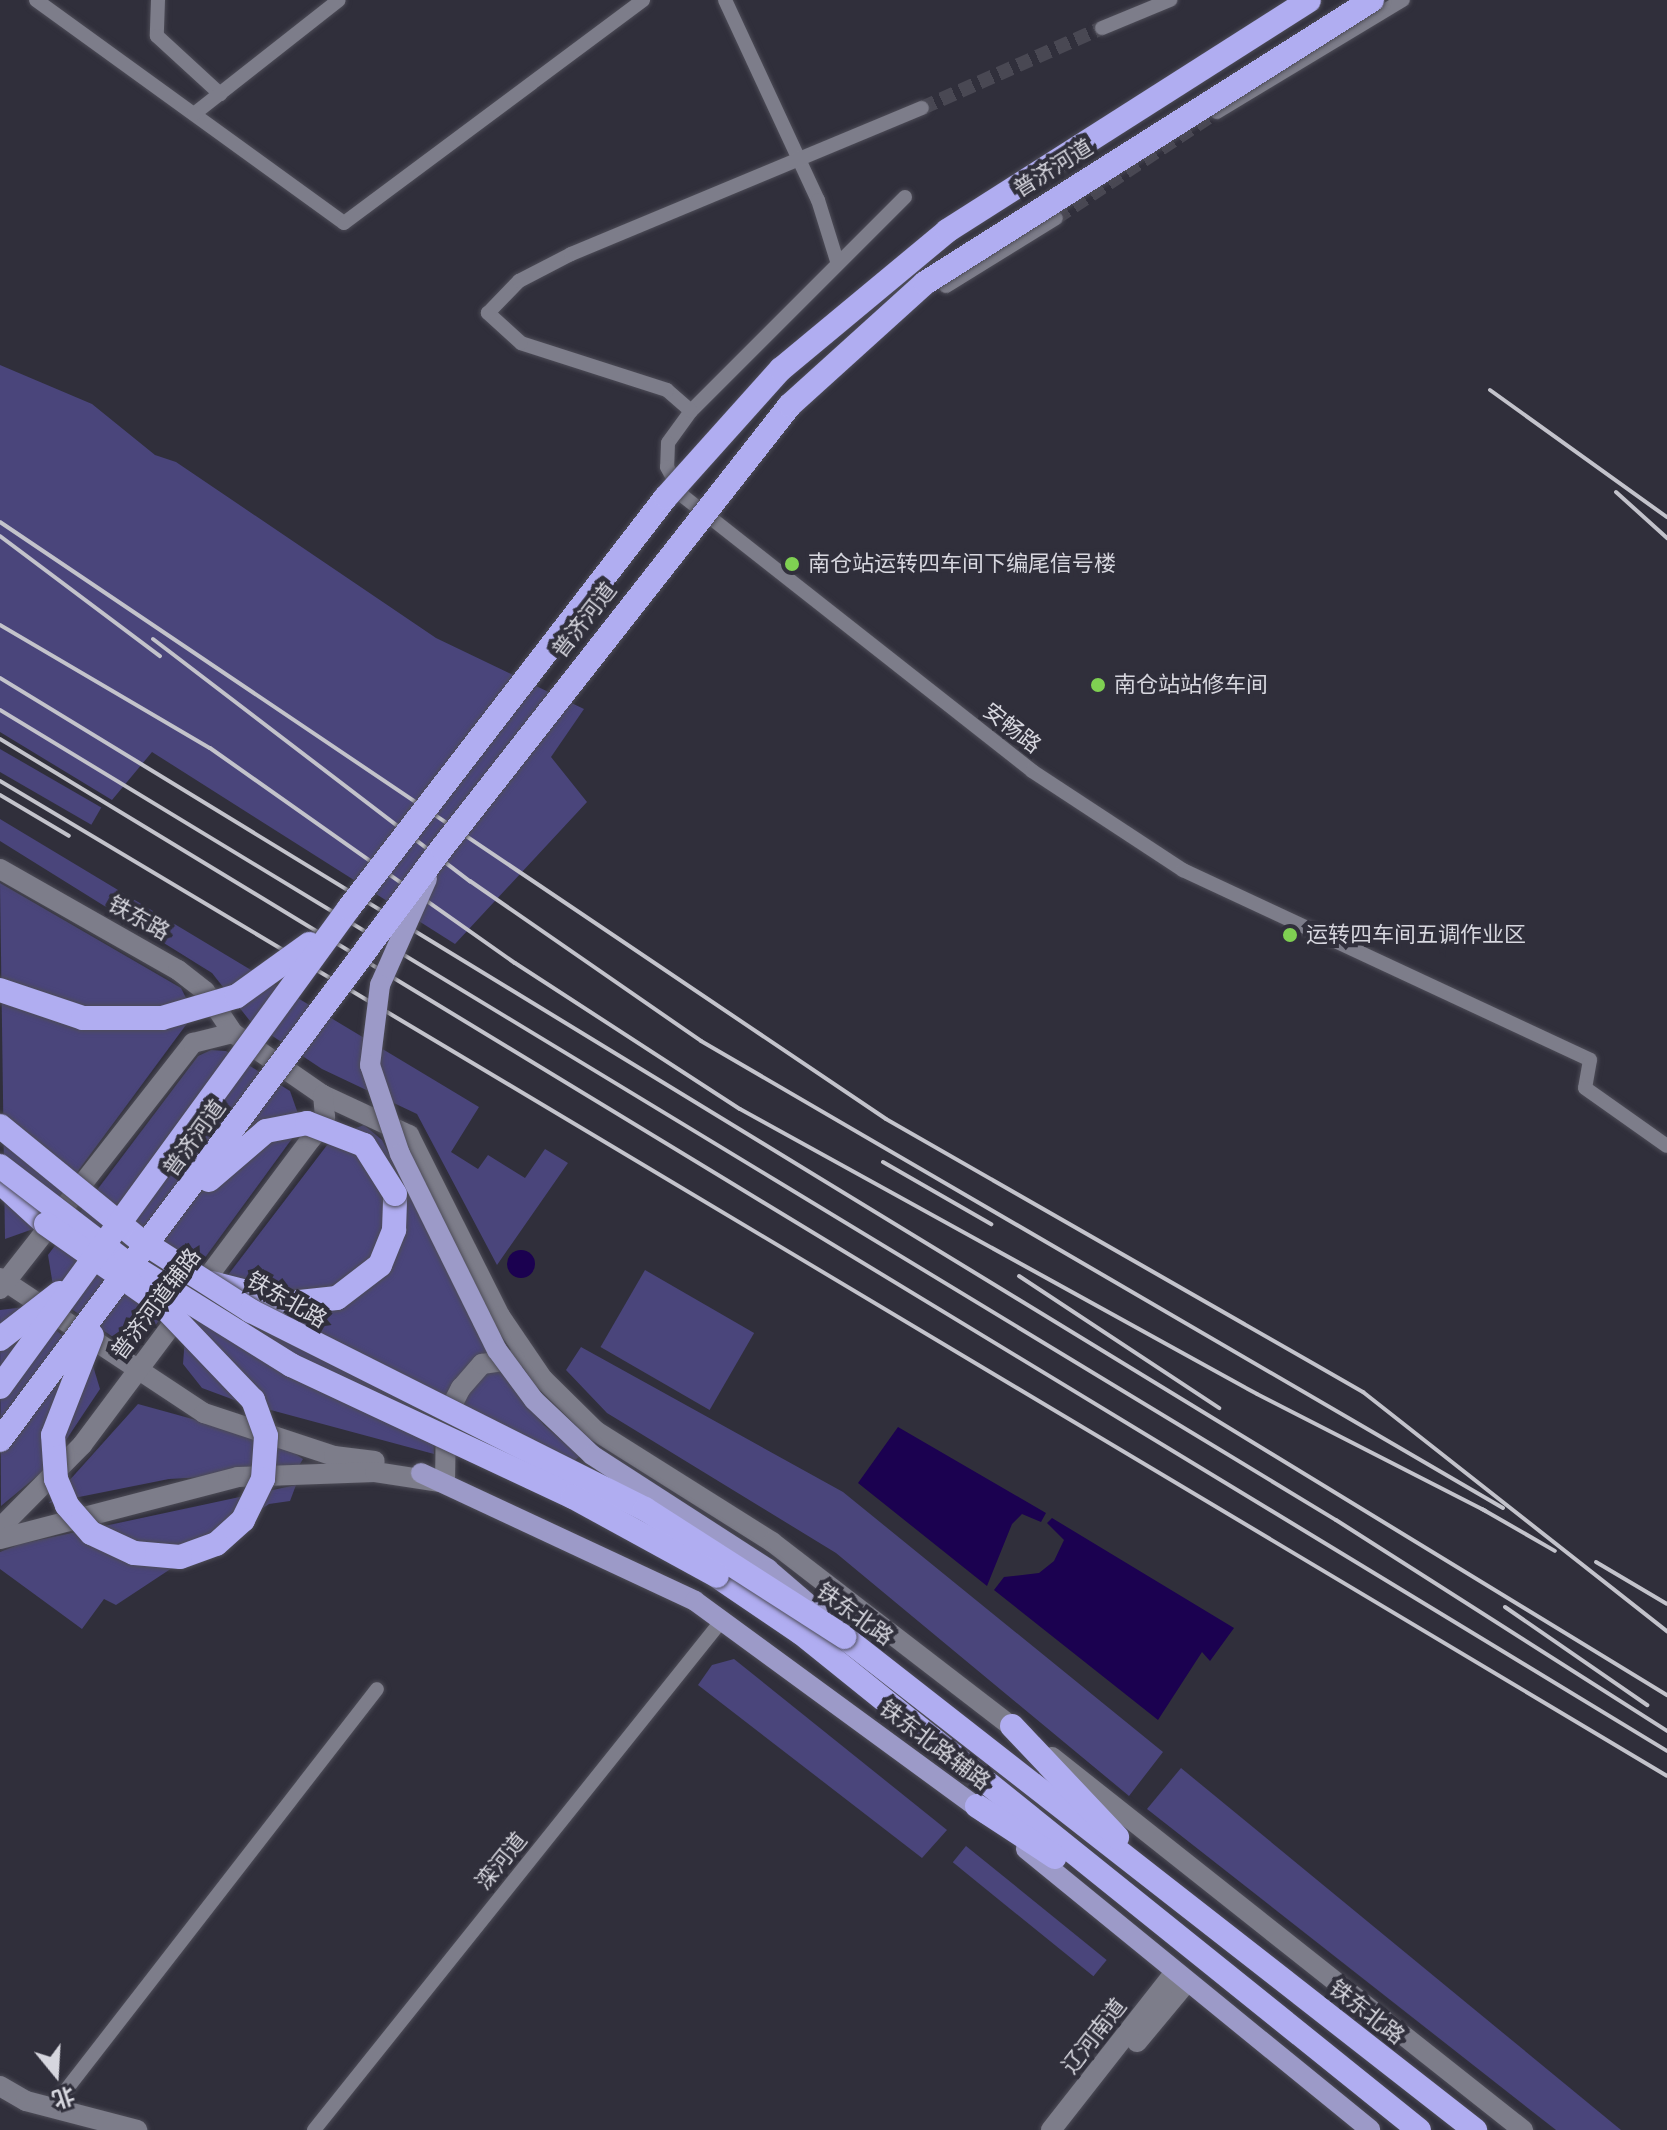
<!DOCTYPE html>
<meta charset="utf-8">
<style>
body{margin:0}
#map{position:relative;width:1667px;height:2130px;overflow:hidden;background:#302f3b;font-family:"DM Sans","Noto Sans SC",sans-serif}
div>[style]{position:absolute}
.green>*{inset:0;background:#4a457b;transform-origin:0 0}
.water>*{inset:0;background:#1b0150}
.round{border-radius:50%}
.street-tunnel>*{height:14px;margin-top:-7px;transform-origin:0;background:repeating-linear-gradient(90deg,#494853 0 14px,transparent 0 21px)}
.roads{filter:drop-shadow(0 0 2px #4d4c57) drop-shadow(0 0 2px #4d4c57)}
.street>*{height:14px;margin:-7px;padding:0 7px;transform-origin:7px;border-radius:7px;background:#7d7d8a}
.secondary>*{height:20px;margin:-10px;padding:0 10px;transform-origin:10px;border-radius:10px;background:#7d7d8a}
.primary>*{height:20px;margin:-10px;padding:0 10px;transform-origin:10px;border-radius:10px;background:#9c9ac8}
.highway>*{height:24px;margin:-12px;padding:0 12px;transform-origin:12px;border-radius:12px;background:#b0adf1}
.rail>*{height:4px;margin:-2px;padding:0 2px;transform-origin:2px;border-radius:2px;background:#c3c3cb}
.bridges{filter:drop-shadow(0 0 2px #4d4c57) drop-shadow(0 0 2px #4d4c57)}
.primary-bridge>*{height:20px;margin:-10px;padding:0 10px;transform-origin:10px;border-radius:10px;background:#9c9ac8}
.highway-bridge>*{height:24px;margin:-12px;padding:0 12px;transform-origin:12px;border-radius:12px;background:#b0adf1}
.dots>*{width:22px;height:22px;translate:-50% -50%;box-sizing:border-box;border:4px solid #302f3b;border-radius:50%}
span{translate:-50% -50%;white-space:nowrap;text-align:center;line-height:1.15;-webkit-text-stroke:8px #302f3b;paint-order:stroke}
.street-label{font-size:22px;color:#d6d6de}
.poi-label{font-size:22px;color:#d6d6de}
.left{translate:0 -50%;text-align:left}
.north{position:absolute;left:16px;top:2034px;width:80px;height:80px;-webkit-text-stroke:6px #302f3b;paint-order:stroke;rotate:162deg;font-size:22px;font-weight:700;line-height:32px;text-align:center;color:#d6d6de}
.north::after{content:'';display:block;margin:auto;width:28px;height:36px;background:#d6d6de;clip-path:polygon(50% 0,100% 100%,50% 72%,0 100%)}
</style>
<div id="map">
<div class="green">
<i style="clip-path:polygon(0 365px,92px 404px,155px 455px,176px 462px,436px 638px,584px 709px,551px 757px,587px 802px,455px 944px,152px 752px,112px 800px,0 732px)"></i>
<i style="left:0;top:749px;width:117px;height:20px;rotate:30deg"></i>
<i style="clip-path:polygon(0 819px,479px 1107px,451px 1152px,478px 1169px,488px 1155px,525px 1178px,545px 1149px,568px 1163px,497px 1265px,417px 1114px,322px 1069px,250px 1021px,212px 973px,0 841px)"></i>
<i style="clip-path:polygon(0 883px,181px 988px,194px 1014px,36px 1228px,5px 1239px)"></i>
<i style="clip-path:polygon(211px 1050px,226px 1051px,290px 1091px,302px 1125px,155px 1326px,133px 1340px,113px 1337px,55px 1298px,48px 1255px,198px 1056px)"></i>
<i style="clip-path:polygon(364px 1125px,382px 1140px,489px 1354px,470px 1363px,433px 1419px,434px 1454px,237px 1401px,202px 1388px,183px 1364px,185px 1337px,231px 1271px,334px 1136px)"></i>
<i style="left:645px;top:1270px;width:126px;height:89px;rotate:30deg"></i>
<i style="clip-path:polygon(25px 1307px,90px 1356px,100px 1389px,48px 1467px,1px 1506px,0 1310px)"></i>
<i style="clip-path:polygon(581px 1347px,843px 1492px,1163px 1752px,1129px 1796px,836px 1553px,607px 1413px,566px 1370px)"></i>
<i style="clip-path:polygon(495px 1363px,544px 1425px,580px 1456px,574px 1461px,456px 1406px)"></i>
<i style="clip-path:polygon(138px 1404px,280px 1443px,303px 1459px,295px 1472px,169px 1479px,49px 1503px)"></i>
<i style="clip-path:polygon(296px 1485px,290px 1501px,269px 1504px,116px 1605px,104px 1599px,82px 1629px,0 1569px,0 1552px,20px 1544px)"></i>
<i style="clip-path:polygon(734px 1659px,947px 1830px,922px 1858px,698px 1685px,712px 1665px)"></i>
<i style="clip-path:polygon(1181px 1768px,1621px 2130px,1556px 2130px,1147px 1809px)"></i>
<i style="left:966px;top:1846px;width:181px;height:21px;rotate:39deg"></i>
</div>
<div class="water">
<i class="round" style="left:507px;top:1250px;width:28px;height:28px"></i>
<i style="clip-path:polygon(898px 1427px,1046px 1513px,1041px 1522px,1022px 1514px,1012px 1524px,987px 1586px,858px 1483px)"></i>
<i style="clip-path:polygon(1052px 1518px,1234px 1628px,1210px 1661px,1202px 1652px,1158px 1720px,994px 1590px,1004px 1577px,1039px 1573px,1054px 1561px,1064px 1540px,1047px 1523px)"></i>
</div>
<div class="street-tunnel">
<i style="left:922px;top:108px;width:197px;rotate:-24deg"></i>
<i style="left:1056px;top:218px;width:193px;rotate:-33.4deg"></i>
</div>
<div class="roads">
<div class="street">
<i style="left:36px;top:0;width:380px;rotate:35.9deg"></i>
<i style="left:344px;top:223px;width:373px;rotate:-36.7deg"></i>
<i style="left:158px;top:0;width:36px;rotate:92deg"></i>
<i style="left:157px;top:36px;width:86px;rotate:42.6deg"></i>
<i style="left:725px;top:0;width:221px;rotate:65.1deg"></i>
<i style="left:818px;top:200px;width:64px;rotate:72.7deg"></i>
<i style="left:1102px;top:28px;width:74px;rotate:-22.4deg"></i>
<i style="left:1217px;top:112px;width:217px;rotate:-31.1deg"></i>
<i style="left:194px;top:114px;width:184px;rotate:-38.2deg"></i>
<i style="left:905px;top:197px;width:303px;rotate:135deg"></i>
<i style="left:691px;top:411px;width:39px;rotate:126deg"></i>
<i style="left:668px;top:443px;width:24px;rotate:92deg"></i>
<i style="left:667px;top:467px;width:33px;rotate:61deg"></i>
<i style="left:683px;top:496px;width:444px;rotate:38.2deg"></i>
<i style="left:1032px;top:771px;width:181px;rotate:33.3deg"></i>
<i style="left:1183px;top:870px;width:449px;rotate:25deg"></i>
<i style="left:1590px;top:1060px;width:28px;rotate:100deg"></i>
<i style="left:1585px;top:1088px;width:100px;rotate:35.3deg"></i>
<i style="left:946px;top:286px;width:129px;rotate:-31.7deg"></i>
<i style="left:691px;top:411px;width:32px;rotate:-139deg"></i>
<i style="left:667px;top:390px;width:153px;rotate:-162.2deg"></i>
<i style="left:521px;top:343px;width:45px;rotate:-137.7deg"></i>
<i style="left:488px;top:313px;width:45px;rotate:-45.9deg"></i>
<i style="left:519px;top:281px;width:59px;rotate:-27.4deg"></i>
<i style="left:571px;top:254px;width:380px;rotate:-22.6deg"></i>
<i style="left:52px;top:2108px;width:530px;rotate:-52.2deg"></i>
<i style="left:314px;top:2130px;width:655px;rotate:-51.33deg"></i>
</div>
<div class="secondary">
<i style="left:0;top:869px;width:205px;rotate:29.6deg"></i>
<i style="left:178px;top:970px;width:34px;rotate:38deg"></i>
<i style="left:205px;top:991px;width:50px;rotate:56.3deg"></i>
<i style="left:233px;top:1033px;width:109px;rotate:34.6deg"></i>
<i style="left:323px;top:1095px;width:95px;rotate:24.9deg"></i>
<i style="left:409px;top:1135px;width:203px;rotate:63.3deg"></i>
<i style="left:500px;top:1316px;width:76px;rotate:55.7deg"></i>
<i style="left:543px;top:1379px;width:74px;rotate:44.5deg"></i>
<i style="left:596px;top:1431px;width:208px;rotate:32.2deg"></i>
<i style="left:772px;top:1542px;width:317px;rotate:37.6deg"></i>
<i style="left:0;top:1278px;width:245px;rotate:33.5deg"></i>
<i style="left:204px;top:1413px;width:137px;rotate:18.3deg"></i>
<i style="left:334px;top:1456px;width:41px;rotate:7deg"></i>
<i style="left:0;top:1289px;width:313px;rotate:-51.9deg"></i>
<i style="left:193px;top:1043px;width:41px;rotate:-14deg"></i>
<i style="left:0;top:1528px;width:117px;rotate:-45.3deg"></i>
<i style="left:82px;top:1445px;width:384px;rotate:-53.2deg"></i>
<i style="left:312px;top:1138px;width:25px;rotate:-58deg"></i>
<i style="left:325px;top:1117px;width:22px;rotate:-95deg"></i>
<i style="left:0;top:1539px;width:246px;rotate:-14.6deg"></i>
<i style="left:238px;top:1477px;width:137px;rotate:-2.1deg"></i>
<i style="left:375px;top:1472px;width:71px;rotate:8.9deg"></i>
<i style="left:445px;top:1483px;width:66px;rotate:-89.1deg"></i>
<i style="left:446px;top:1417px;width:33px;rotate:-63deg"></i>
<i style="left:461px;top:1388px;width:32px;rotate:-49deg"></i>
<i style="left:482px;top:1364px;width:34px;rotate:-8deg"></i>
<i style="left:1052px;top:1757px;width:601px;rotate:38.38deg"></i>
<i style="left:1137px;top:2042px;width:78px;rotate:-50.2deg"></i>
<i style="left:0;top:2086px;width:30px;rotate:30deg"></i>
<i style="left:26px;top:2101px;width:115px;rotate:14.6deg"></i>
<i style="left:1051px;top:2130px;width:201px;rotate:-51.9deg"></i>
</div>
<div class="primary">
<i style="left:421px;top:1473px;width:302px;rotate:25deg"></i>
<i style="left:695px;top:1601px;width:362px;rotate:36.2deg"></i>
<i style="left:1026px;top:1849px;width:444px;rotate:39.2deg"></i>
</div>
<div class="highway">
<i style="left:0;top:1182px;width:62px;rotate:42.4deg"></i>
<i style="left:212px;top:1283px;width:81px;rotate:14.4deg"></i>
<i style="left:290px;top:1303px;width:47px;rotate:-6.1deg"></i>
<i style="left:337px;top:1298px;width:54px;rotate:-37.5deg"></i>
<i style="left:380px;top:1265px;width:38px;rotate:-68deg"></i>
<i style="left:394px;top:1230px;width:36px;rotate:-88deg"></i>
<i style="left:717px;top:1576px;width:102px;rotate:34.2deg"></i>
<i style="left:801px;top:1633px;width:793px;rotate:38.81deg"></i>
<i style="left:844px;top:1637px;width:801px;rotate:38deg"></i>
<i style="left:1012px;top:1726px;width:153px;rotate:46.6deg"></i>
<i style="left:977px;top:1806px;width:93px;rotate:33.2deg"></i>
</div>
</div>
<div class="rail">
<i style="left:1490px;top:390px;width:218px;rotate:35.7deg"></i>
<i style="left:1616px;top:492px;width:69px;rotate:42deg"></i>
<i style="left:0;top:522px;width:1068px;rotate:33.97deg"></i>
<i style="left:886px;top:1119px;width:550px;rotate:29.78deg"></i>
<i style="left:1363px;top:1392px;width:387px;rotate:38.2deg"></i>
<i style="left:0;top:536px;width:200px;rotate:36.9deg"></i>
<i style="left:0;top:625px;width:243px;rotate:30.4deg"></i>
<i style="left:210px;top:748px;width:373px;rotate:35.2deg"></i>
<i style="left:515px;top:963px;width:268px;rotate:33deg"></i>
<i style="left:740px;top:1109px;width:590px;rotate:28.87deg"></i>
<i style="left:1257px;top:1394px;width:257px;rotate:27.1deg"></i>
<i style="left:153px;top:639px;width:399px;rotate:37.4deg"></i>
<i style="left:470px;top:881px;width:281px;rotate:34.7deg"></i>
<i style="left:701px;top:1041px;width:928px;rotate:30.21deg"></i>
<i style="left:0;top:678px;width:1953px;rotate:31.39deg"></i>
<i style="left:0;top:710px;width:1562px;rotate:31.23deg"></i>
<i style="left:1336px;top:1520px;width:393px;rotate:32.5deg"></i>
<i style="left:0;top:739px;width:1950px;rotate:31.26deg"></i>
<i style="left:0;top:781px;width:1941px;rotate:30.83deg"></i>
<i style="left:0;top:795px;width:80px;rotate:30.7deg"></i>
<i style="left:883px;top:1162px;width:125px;rotate:29.9deg"></i>
<i style="left:1019px;top:1276px;width:240px;rotate:33.4deg"></i>
<i style="left:1482px;top:1509px;width:84px;rotate:29.9deg"></i>
<i style="left:1596px;top:1562px;width:82px;rotate:30.6deg"></i>
<i style="left:1505px;top:1607px;width:173px;rotate:34.6deg"></i>
</div>
<div class="bridges">
<div class="primary-bridge">
<i style="left:427px;top:879px;width:116px;rotate:113.9deg"></i>
<i style="left:380px;top:985px;width:81px;rotate:97.1deg"></i>
<i style="left:370px;top:1065px;width:94px;rotate:71.4deg"></i>
<i style="left:400px;top:1154px;width:219px;rotate:63.7deg"></i>
<i style="left:497px;top:1350px;width:62px;rotate:53.5deg"></i>
<i style="left:534px;top:1400px;width:80px;rotate:43.5deg"></i>
<i style="left:592px;top:1455px;width:210px;rotate:32.9deg"></i>
<i style="left:768px;top:1569px;width:66px;rotate:40.7deg"></i>
</div>
<div class="highway-bridge">
<i style="left:0;top:990px;width:88px;rotate:18.6deg"></i>
<i style="left:83px;top:1018px;width:79px"></i>
<i style="left:162px;top:1018px;width:78px;rotate:-16.3deg"></i>
<i style="left:237px;top:996px;width:89px;rotate:-35.8deg"></i>
<i style="left:0;top:1126px;width:181px;rotate:39.2deg"></i>
<i style="left:140px;top:1240px;width:132px;rotate:32.6deg"></i>
<i style="left:251px;top:1311px;width:441px;rotate:26.7deg"></i>
<i style="left:645px;top:1509px;width:237px;rotate:32.7deg"></i>
<i style="left:0;top:1166px;width:156px;rotate:37.5deg"></i>
<i style="left:124px;top:1261px;width:197px;rotate:31.9deg"></i>
<i style="left:291px;top:1365px;width:311px;rotate:25.1deg"></i>
<i style="left:573px;top:1497px;width:164px;rotate:28.7deg"></i>
<i style="left:209px;top:1180px;width:75px;rotate:-40.7deg"></i>
<i style="left:266px;top:1131px;width:42px;rotate:-11deg"></i>
<i style="left:307px;top:1123px;width:61px;rotate:21.1deg"></i>
<i style="left:364px;top:1145px;width:58px;rotate:57.7deg"></i>
<i style="left:46px;top:1224px;width:144px;rotate:35.1deg"></i>
<i style="left:164px;top:1307px;width:129px;rotate:46.3deg"></i>
<i style="left:253px;top:1400px;width:38px;rotate:70deg"></i>
<i style="left:266px;top:1436px;width:43px;rotate:94deg"></i>
<i style="left:263px;top:1479px;width:46px;rotate:116deg"></i>
<i style="left:243px;top:1520px;width:36px;rotate:138deg"></i>
<i style="left:216px;top:1544px;width:38px;rotate:160deg"></i>
<i style="left:180px;top:1557px;width:46px;rotate:-175deg"></i>
<i style="left:134px;top:1553px;width:47px;rotate:-155.1deg"></i>
<i style="left:91px;top:1533px;width:37px;rotate:-131deg"></i>
<i style="left:67px;top:1505px;width:28px;rotate:-113deg"></i>
<i style="left:56px;top:1479px;width:44px;rotate:-93.9deg"></i>
<i style="left:53px;top:1435px;width:107px;rotate:-68.7deg"></i>
<i style="left:0;top:1339px;width:75px;rotate:-37.9deg"></i>
<i style="left:0;top:1387px;width:593px;rotate:-53.92deg"></i>
<i style="left:349px;top:908px;width:519px;rotate:-52.36deg"></i>
<i style="left:666px;top:497px;width:172px;rotate:-48.1deg"></i>
<i style="left:781px;top:369px;width:216px;rotate:-39.7deg"></i>
<i style="left:947px;top:231px;width:429px;rotate:-32.5deg"></i>
<i style="left:0;top:1440px;width:739px;rotate:-53.25deg"></i>
<i style="left:442px;top:848px;width:563px;rotate:-51.85deg"></i>
<i style="left:790px;top:405px;width:182px;rotate:-42.1deg"></i>
<i style="left:925px;top:283px;width:529px;rotate:-32.34deg"></i>
</div>
</div>
<div class="dots">
<i style="left:792px;top:564px;background:#7fd052"></i>
<i style="left:1098px;top:685px;background:#7fd052"></i>
<i style="left:1290px;top:935px;background:#7fd052"></i>
</div>
<div class="street-label">
<span style="left:1053px;top:168px;rotate:-32deg">普济河道</span>
<span style="left:584px;top:620px;rotate:-52deg">普济河道</span>
<span style="left:1012px;top:728px;rotate:38deg">安畅路</span>
<span style="left:139px;top:918px;rotate:29deg">铁东路</span>
<span style="left:194px;top:1138px;rotate:-54deg">普济河道</span>
<span style="left:287px;top:1300px;rotate:30deg">铁东北路</span>
<span style="left:156px;top:1304px;rotate:-53deg">普济河道辅路</span>
<span style="left:855px;top:1614px;rotate:36deg">铁东北路</span>
<span style="left:935px;top:1745px;rotate:37deg">铁东北路辅路</span>
<span style="left:501px;top:1861px;rotate:-51deg">滦河道</span>
<span style="left:1367px;top:2012px;rotate:38deg">铁东北路</span>
<span style="left:1094px;top:2036px;rotate:-52deg">辽河南道</span>
</div>
<div class="poi-label">
<span class="left" style="left:808px;top:564px">南仓站运转四车间下编尾信号楼</span>
<span class="left" style="left:1114px;top:685px">南仓站站修车间</span>
<span class="left" style="left:1306px;top:935px">运转四车间五调作业区</span>
</div>
<div class="north">北</div>
</div>
